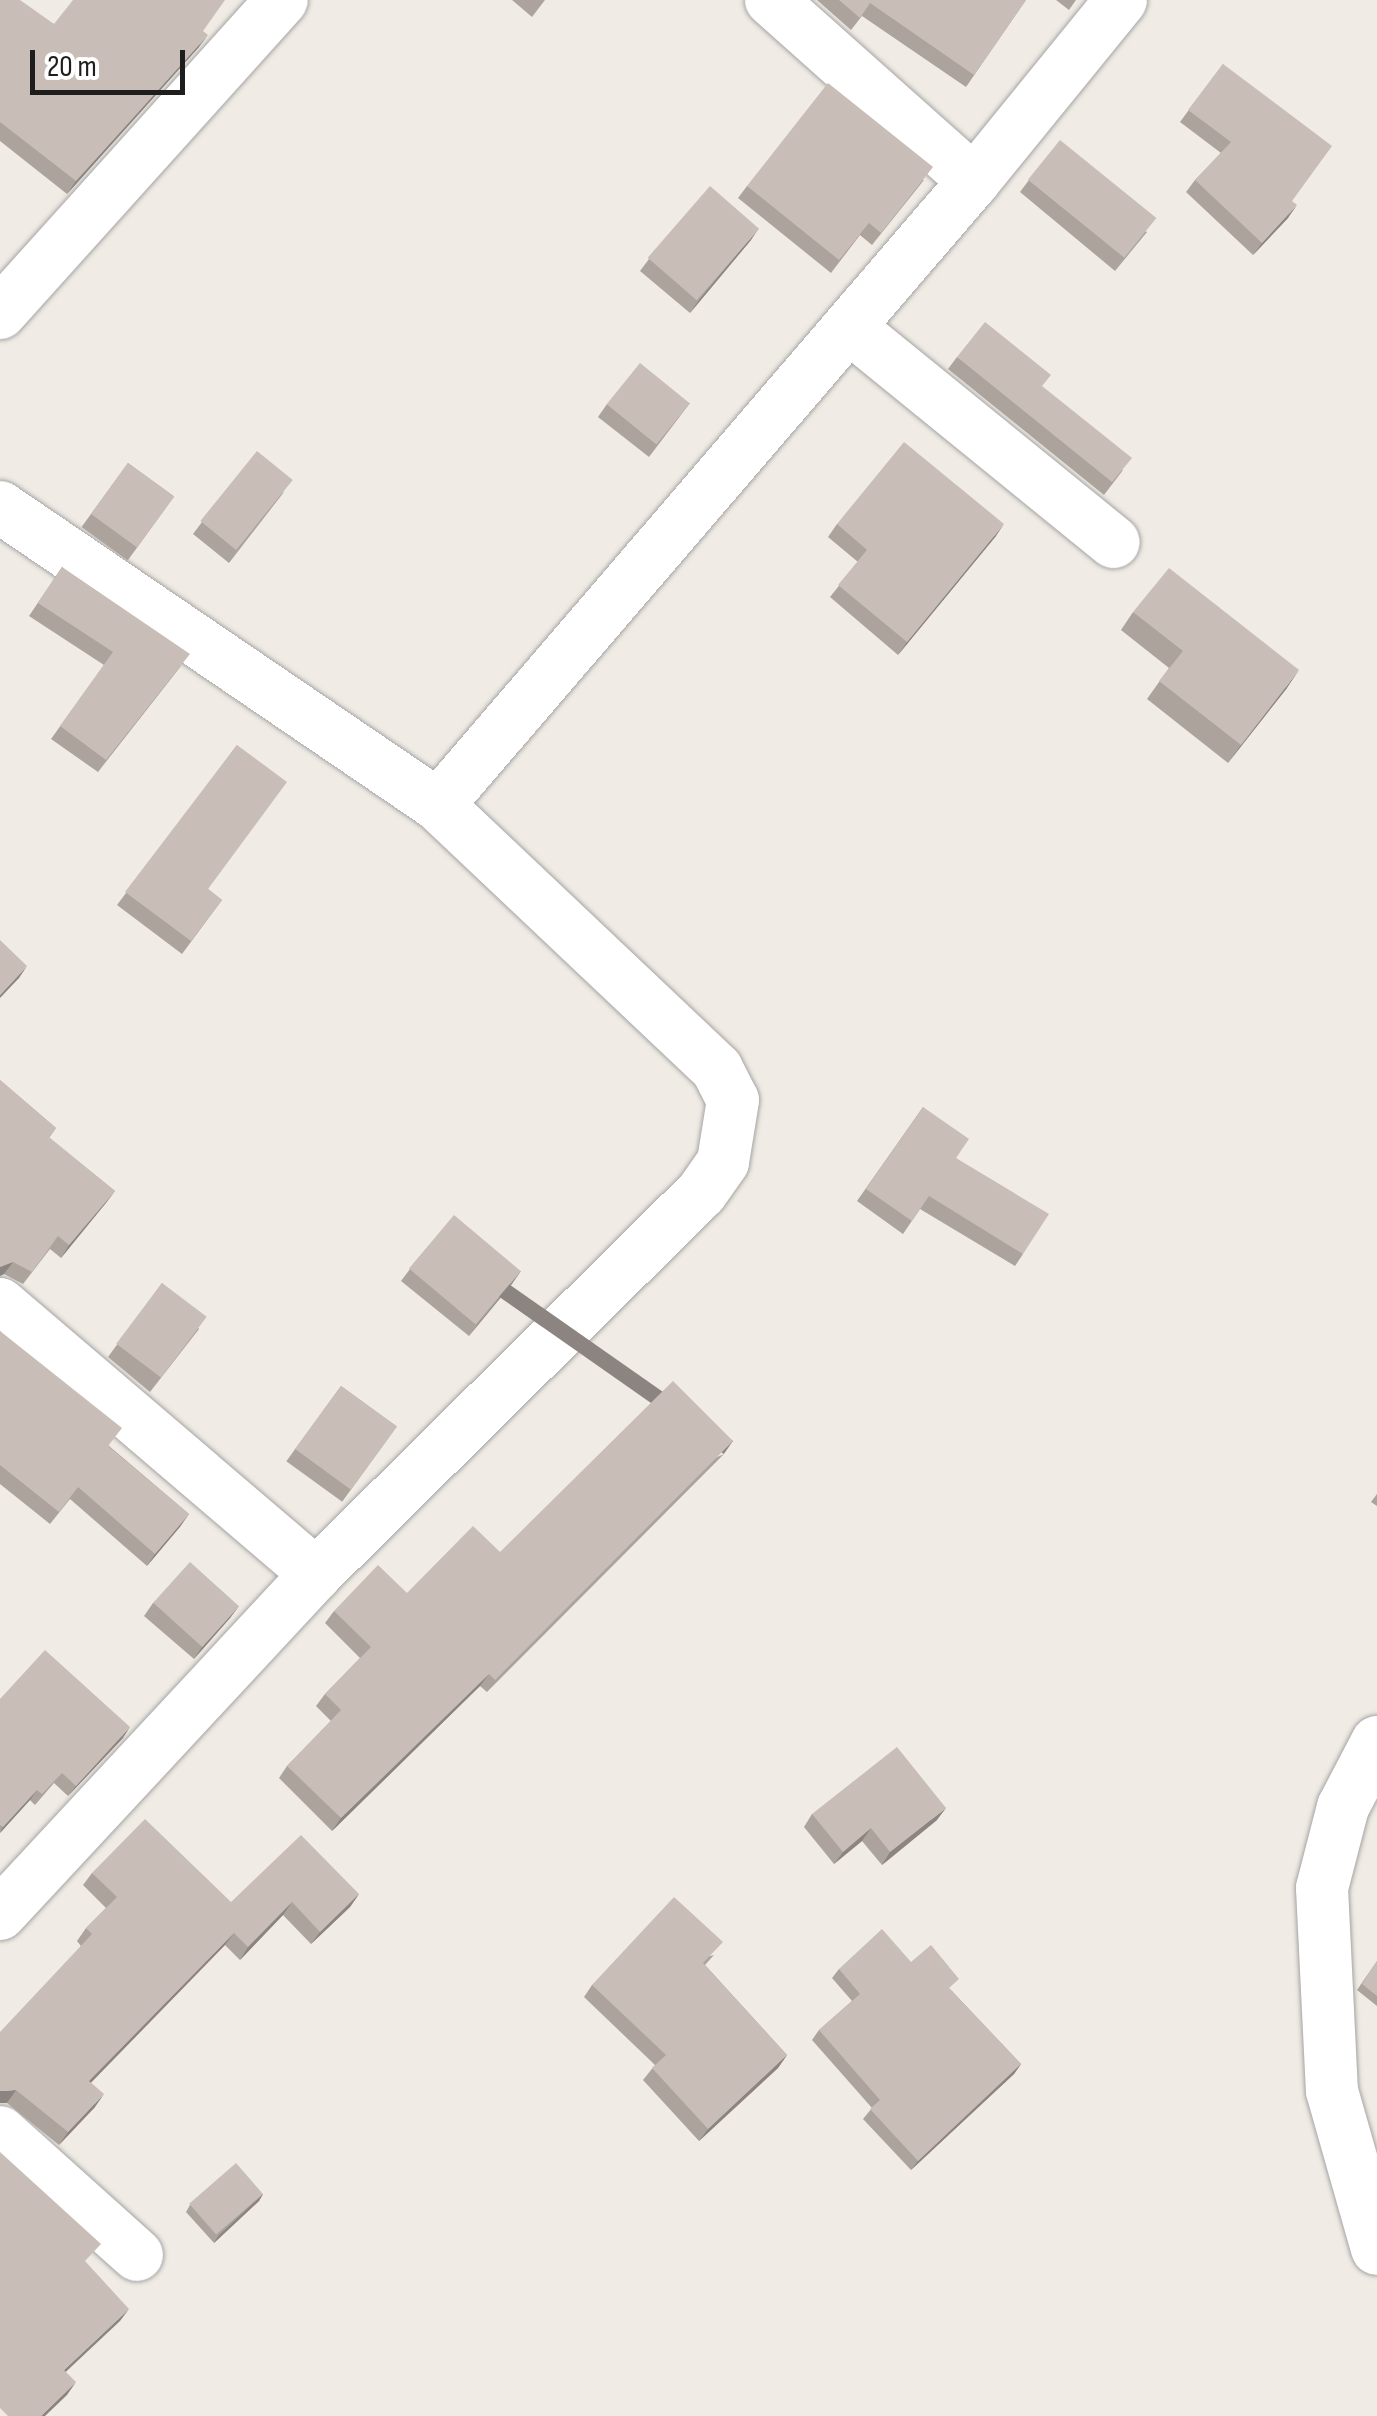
<!DOCTYPE html>
<style>
body{margin:0}
#map{position:relative;width:1377px;height:2416px;overflow:hidden;background:#f0ebe4;font-family:"Sofia Sans Condensed",sans-serif}
div>[style]{position:absolute}
.roads{filter:drop-shadow(0 0 2px #a5a5a5) drop-shadow(0 0 2px #a5a5a5)}
.street>*{height:52px;margin:-26px;padding:0 26px;transform-origin:26px;border-radius:26px;background:#fff}
.wall>*{inset:0;background:#aca39d;transform-origin:0 0}
.shaded-wall>*{inset:0;background:#8c8480;transform-origin:0 0}
.building>*{inset:0;background:#c8bdb7;transform-origin:0 0}
span{translate:-50% -50%;white-space:nowrap;text-align:center;line-height:1.15;-webkit-text-stroke:8px #fff;paint-order:stroke}
.scale{position:absolute;left:30px;top:50px;width:155px;height:45px;box-sizing:border-box;border:5px solid #1e1e1e;border-top:0;padding-left:12px;font-size:30px;line-height:35px;white-space:nowrap;color:#1e1e1e;-webkit-text-stroke:8px #fff;paint-order:stroke}
</style>
<div id="map">
<div class="roads">
<div class="street">
<i style="left:771px;top:0;width:272px;rotate:41.7deg"></i>
<i style="left:0;top:313px;width:421px;rotate:-48deg"></i>
<i style="left:849px;top:327px;width:341px;rotate:39.1deg"></i>
<i style="left:0;top:507px;width:530px;rotate:34.23deg"></i>
<i style="left:438px;top:805px;width:384px;rotate:43.4deg"></i>
<i style="left:717px;top:1069px;width:35px;rotate:63deg"></i>
<i style="left:733px;top:1100px;width:63px;rotate:99.2deg"></i>
<i style="left:723px;top:1162px;width:38px;rotate:125deg"></i>
<i style="left:701px;top:1193px;width:542px;rotate:135.3deg"></i>
<i style="left:316px;top:1574px;width:464px;rotate:132.9deg"></i>
<i style="left:438px;top:805px;width:823px;rotate:-49.34deg"></i>
<i style="left:974px;top:181px;width:233px;rotate:-50.9deg"></i>
<i style="left:0;top:1304px;width:416px;rotate:40.5deg"></i>
<i style="left:1377px;top:1742px;width:73px;rotate:117.6deg"></i>
<i style="left:1343px;top:1807px;width:84px;rotate:104.5deg"></i>
<i style="left:1322px;top:1888px;width:203px;rotate:87.2deg"></i>
<i style="left:1332px;top:2091px;width:164px;rotate:74.1deg"></i>
<i style="left:0;top:2132px;width:184px;rotate:41.9deg"></i>
</div>
</div>
<div class="wall">
<i style="clip-path:polygon(0 0,54px 24px,203px 31px,199px 47px,67px 194px,0 141px)"></i>
<i style="clip-path:polygon(512px 0,545px 0,532px 17px)"></i>
<i style="clip-path:polygon(817px 0,1026px 0,966px 87px,862px 16px,851px 30px)"></i>
<i style="clip-path:polygon(1056px 0,1076px 0,1069px 10px)"></i>
<i style="clip-path:polygon(1223px 64px,1292px 201px,1288px 218px,1253px 255px,1186px 192px,1195px 180px,1221px 153px,1180px 122px)"></i>
<i style="clip-path:polygon(924px 180px,872px 245px,860px 235px,831px 273px,738px 198px,747px 186px)"></i>
<i style="clip-path:polygon(1029px 180px,1147px 232px,1115px 271px,1020px 192px)"></i>
<i style="clip-path:polygon(751px 240px,690px 313px,640px 271px,649px 259px)"></i>
<i style="clip-path:polygon(957px 357px,1123px 470px,1104px 495px,948px 369px)"></i>
<i style="clip-path:polygon(690px 403px,649px 457px,598px 417px,607px 404px)"></i>
<i style="left:128px;top:463px;width:57px;height:79px;rotate:36deg"></i>
<i style="clip-path:polygon(284px 492px,229px 563px,193px 534px,202px 522px)"></i>
<i style="clip-path:polygon(837px 524px,996px 536px,898px 655px,830px 597px,858px 562px,828px 537px)"></i>
<i style="clip-path:polygon(62px 567px,181px 666px,98px 772px,51px 739px,104px 665px,29px 616px)"></i>
<i style="clip-path:polygon(1133px 612px,1287px 688px,1228px 763px,1147px 699px,1169px 668px,1121px 630px)"></i>
<i style="clip-path:polygon(237px 745px,208px 889px,222px 900px,182px 954px,117px 905px)"></i>
<i style="clip-path:polygon(0 1080px,56px 1128px,49px 1138px,115px 1191px,61px 1258px,50px 1249px,23px 1284px,4px 1274px,0 1276px)"></i>
<i style="clip-path:polygon(923px 1107px,956px 1158px,1023px 1254px,1015px 1266px,920px 1209px,903px 1234px,857px 1201px)"></i>
<i style="clip-path:polygon(410px 1269px,521px 1271px,469px 1336px,401px 1281px)"></i>
<i style="clip-path:polygon(162px 1283px,199px 1329px,150px 1392px,108px 1357px)"></i>
<i style="clip-path:polygon(0 1331px,109px 1446px,189px 1514px,147px 1566px,70px 1499px,50px 1524px,0 1484px)"></i>
<i style="left:341px;top:1386px;width:69px;height:93px;rotate:36deg"></i>
<i style="clip-path:polygon(724px 1454px,487px 1692px,480px 1686px,332px 1831px,279px 1778px,287px 1766px,331px 1721px,316px 1706px,325px 1694px,360px 1658px,325px 1623px,334px 1611px,407px 1593px)"></i>
<i style="clip-path:polygon(1377px 1494px,1377px 1506px,1371px 1502px)"></i>
<i style="clip-path:polygon(153px 1603px,239px 1606px,230px 1618px,194px 1659px,144px 1616px)"></i>
<i style="clip-path:polygon(0 1699px,123px 1738px,68px 1796px,54px 1783px,35px 1805px,30px 1800px,0 1833px)"></i>
<i style="clip-path:polygon(812px 1814px,937px 1820px,882px 1865px,862px 1841px,834px 1864px,804px 1827px)"></i>
<i style="clip-path:polygon(92px 1873px,231px 1902px,359px 1894px,350px 1907px,311px 1944px,283px 1915px,240px 1960px,225px 1945px,91px 2082px,95px 2107px,59px 2145px,7px 2103px,81px 1946px,77px 1941px,86px 1928px,106px 1908px,83px 1885px)"></i>
<i style="clip-path:polygon(714px 1955px,705px 1965px,787px 2055px,778px 2068px,699px 2141px,643px 2080px,655px 2065px,584px 1997px,592px 1985px)"></i>
<i style="clip-path:polygon(1377px 1961px,1377px 2006px,1357px 1990px)"></i>
<i style="clip-path:polygon(911px 1962px,951px 1990px,1021px 2064px,1014px 2074px,911px 2170px,863px 2119px,872px 2108px,812px 2040px,819px 2030px,852px 2001px,832px 1978px,839px 1969px)"></i>
<i style="clip-path:polygon(263px 2194px,259px 2201px,214px 2243px,186px 2212px,190px 2205px)"></i>
</div>
<div class="shaded-wall">
<i style="clip-path:polygon(208px 35px,199px 47px,67px 194px,76px 181px)"></i>
<i style="clip-path:polygon(1297px 205px,1288px 218px,1253px 255px,1262px 243px)"></i>
<i style="clip-path:polygon(759px 228px,751px 240px,690px 313px,699px 300px)"></i>
<i style="clip-path:polygon(1004px 524px,996px 536px,898px 655px,907px 642px)"></i>
<i style="clip-path:polygon(1299px 670px,1287px 688px,1228px 763px,1241px 745px)"></i>
<i style="clip-path:polygon(27px 966px,19px 978px,0 998px,0 995px)"></i>
<i style="clip-path:polygon(115px 1191px,106px 1203px,61px 1258px,69px 1245px)"></i>
<i style="clip-path:polygon(13px 1262px,4px 1274px,0 1276px,0 1267px)"></i>
<i style="clip-path:polygon(521px 1271px,512px 1284px,469px 1336px,478px 1324px)"></i>
<i style="left:733px;top:1441px;width:16px;height:337px;rotate:125deg"></i>
<i style="clip-path:polygon(189px 1514px,180px 1527px,147px 1566px,155px 1554px)"></i>
<i style="clip-path:polygon(239px 1606px,230px 1618px,194px 1659px,202px 1647px)"></i>
<i style="clip-path:polygon(489px 1674px,480px 1686px,332px 1831px,341px 1818px)"></i>
<i style="clip-path:polygon(130px 1727px,123px 1738px,68px 1796px,76px 1786px)"></i>
<i style="clip-path:polygon(37px 1790px,30px 1800px,0 1833px,3px 1827px)"></i>
<i style="clip-path:polygon(946px 1808px,937px 1820px,882px 1865px,890px 1852px)"></i>
<i style="clip-path:polygon(871px 1828px,862px 1841px,834px 1864px,843px 1852px)"></i>
<i style="clip-path:polygon(359px 1894px,350px 1907px,311px 1944px,320px 1932px)"></i>
<i style="clip-path:polygon(292px 1902px,283px 1915px,240px 1960px,248px 1947px)"></i>
<i style="clip-path:polygon(234px 1933px,225px 1945px,81px 2093px,89px 2081px)"></i>
<i style="clip-path:polygon(787px 2055px,778px 2068px,699px 2141px,708px 2129px)"></i>
<i style="clip-path:polygon(1021px 2064px,1014px 2074px,911px 2170px,918px 2161px)"></i>
<i style="clip-path:polygon(16px 2090px,7px 2103px,0 2103px,0 2091px)"></i>
<i style="clip-path:polygon(104px 2094px,95px 2107px,59px 2145px,68px 2132px)"></i>
<i style="clip-path:polygon(263px 2194px,259px 2201px,214px 2243px,218px 2236px)"></i>
<i style="clip-path:polygon(129px 2309px,120px 2321px,55px 2382px,64px 2370px)"></i>
<i style="clip-path:polygon(76px 2382px,67px 2395px,45px 2416px,41px 2416px)"></i>
</div>
<div class="building">
<i style="clip-path:polygon(0 0,20px 0,54px 24px,73px 0,225px 0,203px 31px,208px 35px,76px 181px,0 122px)"></i>
<i style="clip-path:polygon(839px 0,1026px 0,974px 75px,870px 3px,860px 18px)"></i>
<i style="clip-path:polygon(1223px 64px,1332px 146px,1292px 201px,1297px 205px,1262px 243px,1195px 180px,1231px 142px,1188px 110px)"></i>
<i style="clip-path:polygon(828px 83px,933px 167px,881px 233px,869px 223px,839px 260px,747px 186px)"></i>
<i style="left:1060px;top:140px;width:124px;height:51px;rotate:39deg"></i>
<i style="left:710px;top:186px;width:65px;height:95px;rotate:41deg"></i>
<i style="clip-path:polygon(985px 322px,1051px 375px,1042px 386px,1132px 458px,1112px 482px,957px 357px)"></i>
<i style="left:640px;top:363px;width:64px;height:53px;rotate:39deg"></i>
<i style="clip-path:polygon(904px 442px,1004px 524px,907px 642px,838px 585px,867px 550px,837px 524px)"></i>
<i style="left:257px;top:451px;width:46px;height:90px;rotate:39deg"></i>
<i style="left:128px;top:463px;width:57px;height:63px;rotate:36deg"></i>
<i style="clip-path:polygon(62px 567px,190px 654px,106px 760px,60px 726px,113px 652px,38px 603px)"></i>
<i style="clip-path:polygon(1169px 568px,1299px 670px,1241px 745px,1159px 681px,1183px 651px,1133px 612px)"></i>
<i style="clip-path:polygon(237px 745px,287px 782px,208px 889px,222px 900px,191px 941px,125px 892px)"></i>
<i style="clip-path:polygon(0 940px,27px 966px,0 995px)"></i>
<i style="clip-path:polygon(0 1080px,56px 1128px,49px 1137px,115px 1191px,69px 1245px,58px 1236px,32px 1272px,13px 1262px,0 1267px)"></i>
<i style="clip-path:polygon(923px 1107px,969px 1139px,956px 1158px,1049px 1214px,1023px 1254px,929px 1196px,912px 1221px,866px 1189px)"></i>
<i style="left:454px;top:1215px;width:87px;height:70px;rotate:40deg"></i>
<i style="left:162px;top:1283px;width:56px;height:76px;rotate:37deg"></i>
<i style="clip-path:polygon(0 1331px,122px 1428px,108px 1446px,189px 1514px,155px 1554px,78px 1487px,59px 1512px,0 1465px)"></i>
<i style="clip-path:polygon(673px 1381px,733px 1441px,495px 1680px,489px 1674px,341px 1818px,287px 1766px,341px 1710px,325px 1694px,371px 1647px,334px 1611px,378px 1565px,407px 1593px,473px 1526px,500px 1552px)"></i>
<i style="left:341px;top:1386px;width:69px;height:78px;rotate:36deg"></i>
<i style="left:190px;top:1562px;width:66px;height:55px;rotate:42deg"></i>
<i style="clip-path:polygon(45px 1650px,130px 1727px,76px 1786px,62px 1773px,42px 1794px,37px 1790px,3px 1827px,0 1825px,0 1699px)"></i>
<i style="clip-path:polygon(897px 1747px,946px 1808px,890px 1852px,871px 1828px,843px 1852px,812px 1814px)"></i>
<i style="clip-path:polygon(145px 1819px,231px 1902px,301px 1835px,359px 1894px,320px 1932px,292px 1902px,248px 1947px,234px 1933px,89px 2081px,104px 2094px,68px 2132px,16px 2090px,0 2091px,0 2032px,92px 1934px,86px 1928px,117px 1897px,92px 1873px)"></i>
<i style="clip-path:polygon(674px 1897px,723px 1942px,703px 1963px,787px 2055px,708px 2129px,652px 2068px,666px 2055px,592px 1985px)"></i>
<i style="clip-path:polygon(882px 1929px,911px 1962px,931px 1945px,959px 1979px,949px 1988px,1021px 2064px,918px 2161px,870px 2109px,880px 2100px,819px 2030px,860px 1994px,839px 1969px)"></i>
<i style="clip-path:polygon(1377px 1961px,1377px 1996px,1362px 1984px)"></i>
<i style="clip-path:polygon(0 2152px,101px 2244px,85px 2261px,129px 2309px,64px 2370px,76px 2382px,41px 2416px,8px 2416px,0 2408px)"></i>
<i style="left:236px;top:2163px;width:41px;height:62px;rotate:49deg"></i>
</div>
<div class="scale">20 m</div>
</div>
